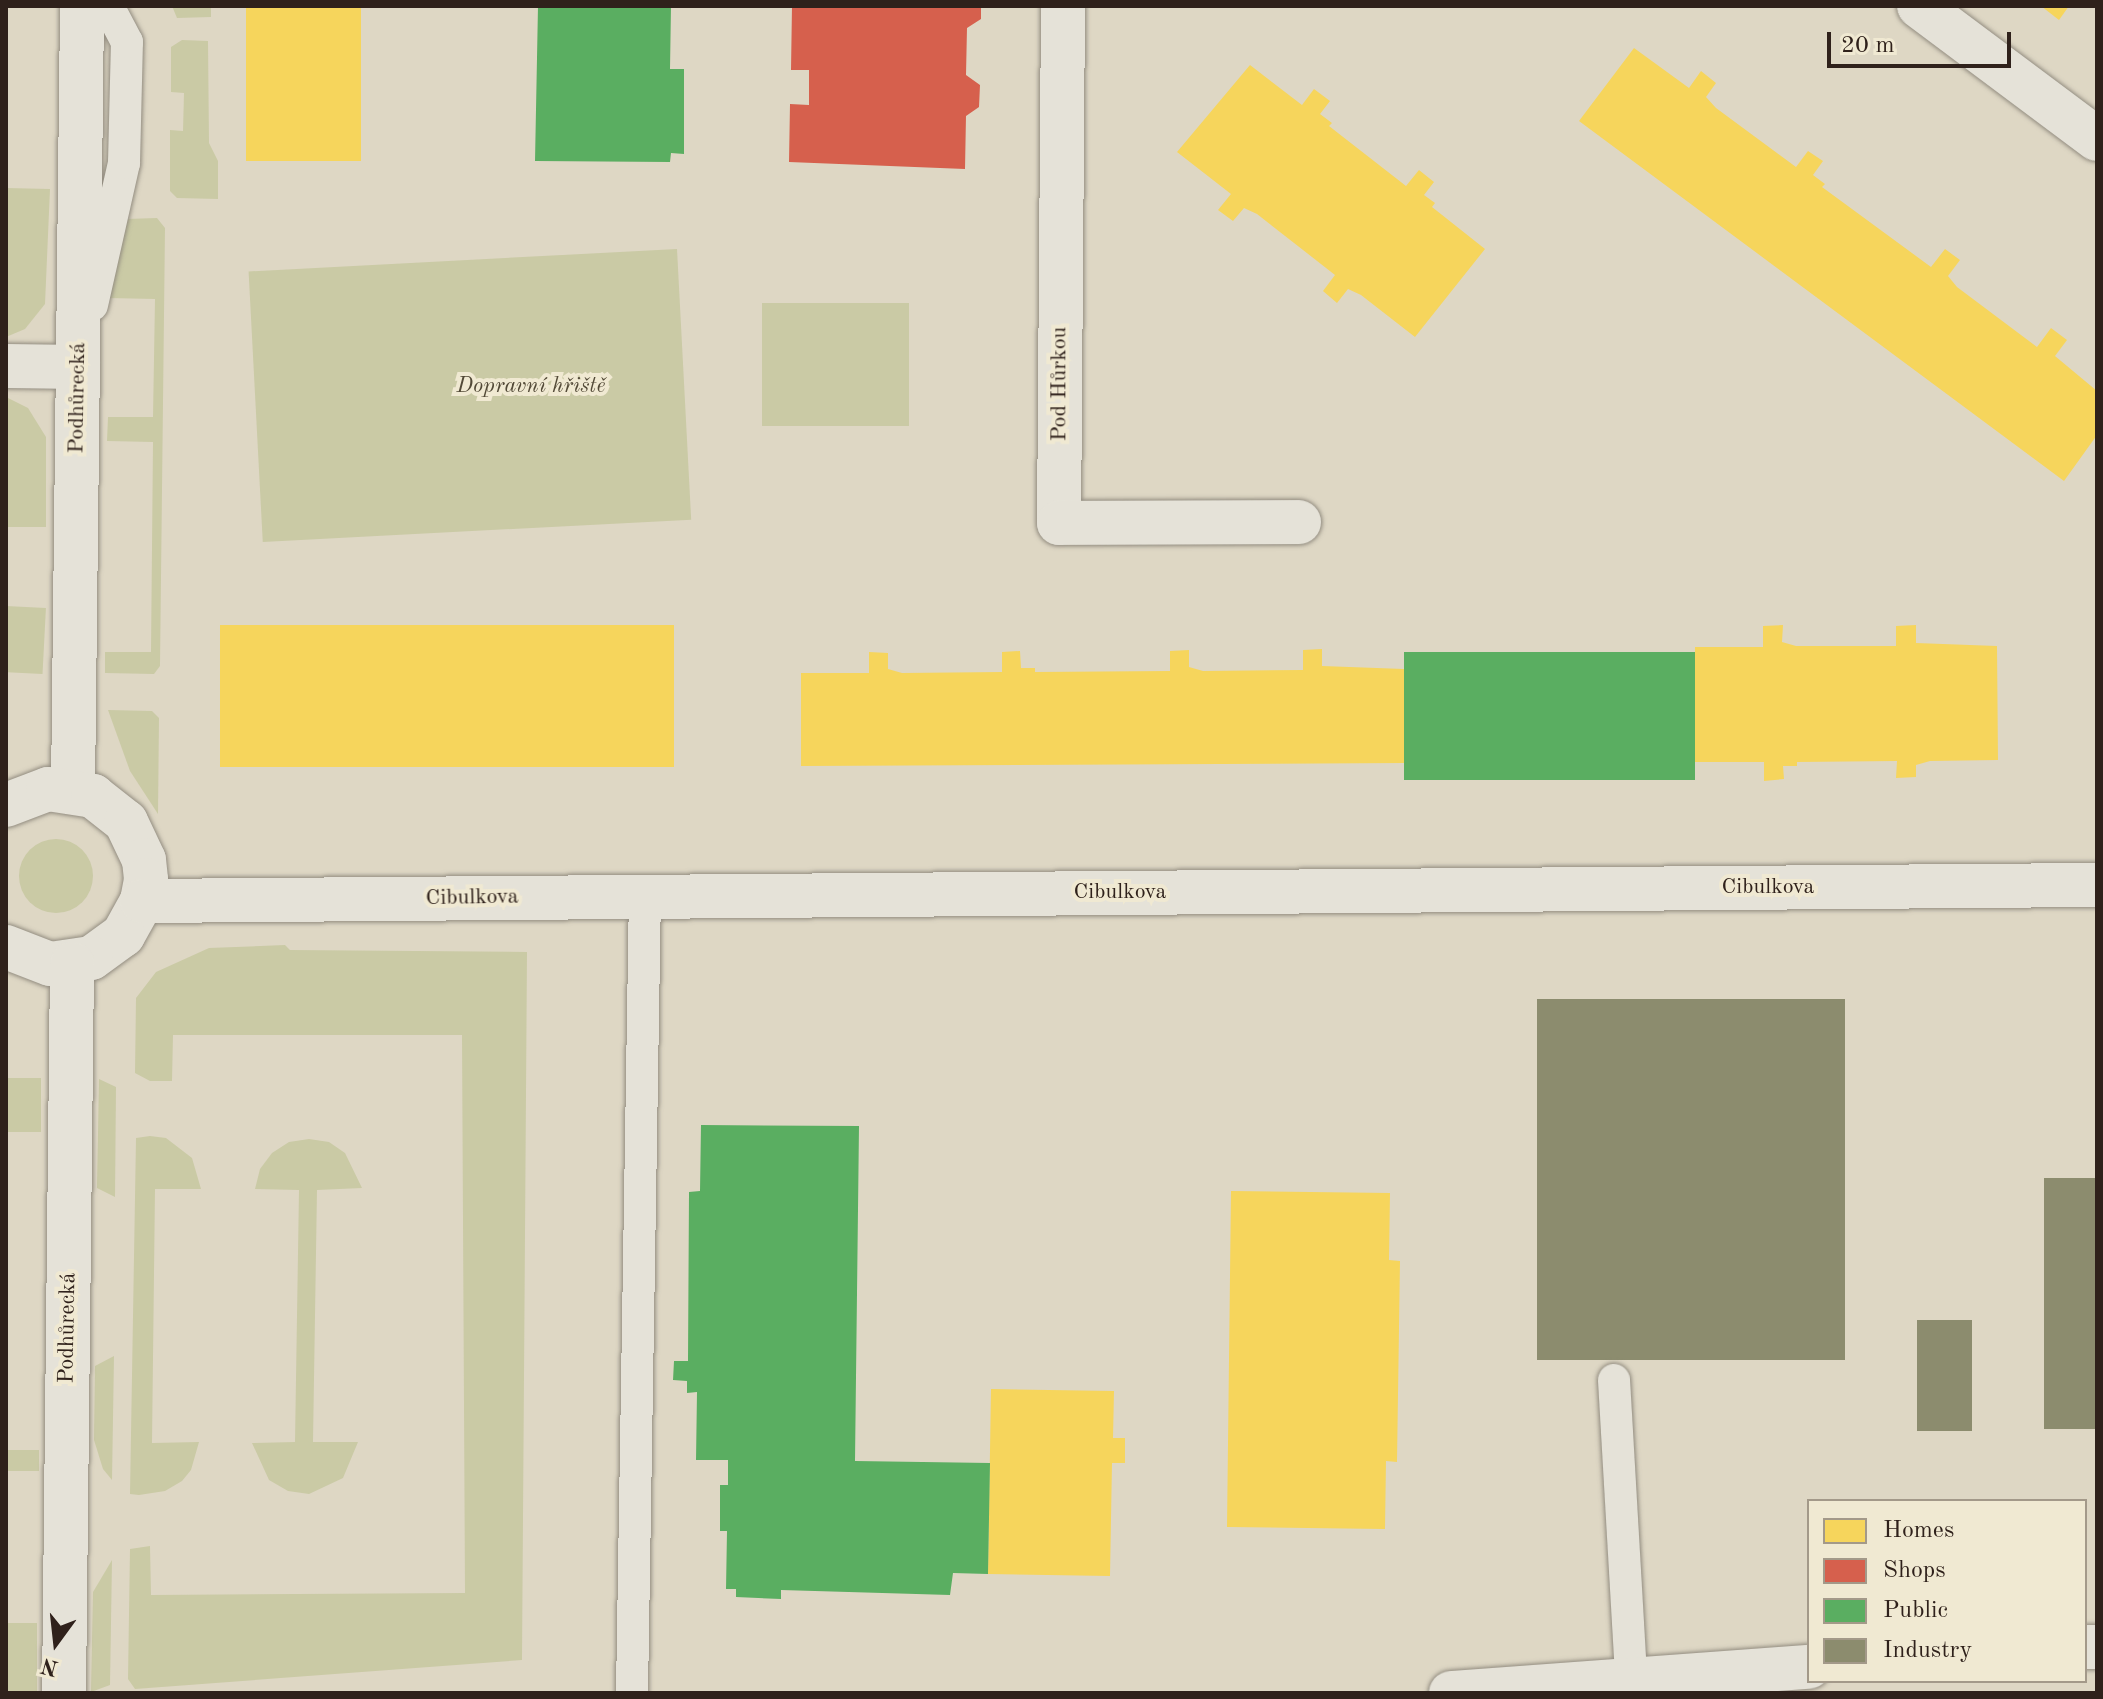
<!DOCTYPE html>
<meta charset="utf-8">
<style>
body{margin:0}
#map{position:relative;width:2103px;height:1699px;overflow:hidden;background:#ded7c4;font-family:"Old Standard TT",serif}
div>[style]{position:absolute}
.green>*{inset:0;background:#cacaa5;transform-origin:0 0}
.round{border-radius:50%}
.homes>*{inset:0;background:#f6d55c;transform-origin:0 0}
.shops>*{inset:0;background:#d6604d}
.public>*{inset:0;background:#5aae61;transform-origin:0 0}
.industry>*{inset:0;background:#8c8c6e;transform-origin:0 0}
.roads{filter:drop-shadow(0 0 2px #938d81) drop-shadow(0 0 2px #938d81)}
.service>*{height:32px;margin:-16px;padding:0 16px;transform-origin:16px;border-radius:16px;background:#e5e2d8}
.minor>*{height:44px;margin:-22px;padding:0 22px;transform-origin:22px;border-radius:22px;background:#e5e2d8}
.tertiary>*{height:44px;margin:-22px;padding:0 22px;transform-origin:22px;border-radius:22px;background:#e5e2d8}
span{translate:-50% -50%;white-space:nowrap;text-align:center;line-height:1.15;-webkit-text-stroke:8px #f0e9d2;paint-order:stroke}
.street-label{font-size:22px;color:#2f211b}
.park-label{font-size:22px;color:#524937;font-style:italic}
.frame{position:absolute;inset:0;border:8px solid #2f211b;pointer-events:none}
.legend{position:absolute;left:1807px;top:1499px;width:280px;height:184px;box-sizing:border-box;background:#f0e9d2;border:2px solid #a39989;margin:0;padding:10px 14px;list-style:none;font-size:24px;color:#2f211b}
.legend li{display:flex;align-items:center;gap:16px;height:40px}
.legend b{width:40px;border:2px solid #a39989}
.north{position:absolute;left:16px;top:1603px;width:80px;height:80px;-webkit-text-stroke:6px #f0e9d2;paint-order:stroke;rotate:195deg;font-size:22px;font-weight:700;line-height:32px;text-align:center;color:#2f211b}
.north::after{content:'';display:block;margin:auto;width:28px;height:36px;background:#2f211b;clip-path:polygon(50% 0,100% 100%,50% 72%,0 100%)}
.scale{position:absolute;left:1827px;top:32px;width:184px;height:36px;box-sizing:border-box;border:4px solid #2f211b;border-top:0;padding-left:10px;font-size:24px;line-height:28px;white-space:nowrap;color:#2f211b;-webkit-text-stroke:6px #f0e9d2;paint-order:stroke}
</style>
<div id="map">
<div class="green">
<i style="clip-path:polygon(172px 6px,211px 6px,211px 17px,177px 18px)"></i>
<i style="clip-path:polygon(182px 40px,208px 41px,209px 143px,218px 161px,218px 199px,177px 198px,170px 191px,170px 130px,183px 131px,184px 93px,171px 92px,171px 47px)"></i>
<i style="clip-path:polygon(6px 188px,50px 189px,45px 304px,25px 329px,6px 337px)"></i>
<i style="clip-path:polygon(157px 218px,165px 228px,160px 666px,154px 674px,105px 673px,105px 652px,151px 652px,153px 442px,107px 441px,108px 417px,153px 417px,155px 299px,108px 298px,126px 219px)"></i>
<i style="left:677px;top:249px;width:271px;height:429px;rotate:87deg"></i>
<i style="left:762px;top:303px;width:147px;height:123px"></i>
<i style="clip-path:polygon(6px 397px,28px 408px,46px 437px,46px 527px,6px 527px)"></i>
<i style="left:6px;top:606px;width:40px;height:66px;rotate:3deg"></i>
<i style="clip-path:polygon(108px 710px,152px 711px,159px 718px,158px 814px,130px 771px)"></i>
<i class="round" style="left:19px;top:839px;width:74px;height:74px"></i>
<i style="clip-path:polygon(285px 945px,290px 950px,527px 952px,522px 1660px,135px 1689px,128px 1679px,130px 1549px,150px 1546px,151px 1595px,465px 1593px,462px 1035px,173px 1035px,172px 1081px,150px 1081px,135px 1073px,136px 998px,156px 972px,209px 948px)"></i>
<i style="left:6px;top:1078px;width:35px;height:54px"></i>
<i style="clip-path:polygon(99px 1079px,116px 1087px,115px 1197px,97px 1188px)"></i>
<i style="clip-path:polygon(150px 1136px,166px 1138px,192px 1158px,201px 1189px,155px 1189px,152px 1443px,199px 1442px,191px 1470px,182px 1481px,165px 1491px,139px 1495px,130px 1494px,136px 1138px)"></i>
<i style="clip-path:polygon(309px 1139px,329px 1142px,345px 1153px,362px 1188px,317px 1190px,313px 1442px,358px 1442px,343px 1478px,309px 1494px,288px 1491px,269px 1480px,252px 1443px,295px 1442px,299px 1190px,255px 1189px,260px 1169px,272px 1153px,289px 1142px)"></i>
<i style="clip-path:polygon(114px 1356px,112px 1480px,103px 1469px,94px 1440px,95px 1366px)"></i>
<i style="left:6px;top:1450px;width:33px;height:21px"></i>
<i style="clip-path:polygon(112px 1560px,110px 1685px,91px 1692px,93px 1592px)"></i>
<i style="left:6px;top:1623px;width:31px;height:70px"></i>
</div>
<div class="homes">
<i style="left:246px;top:6px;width:115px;height:155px"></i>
<i style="clip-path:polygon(2041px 6px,2069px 6px,2059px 20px)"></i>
<i style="clip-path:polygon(1634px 48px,1689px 88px,1701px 71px,1716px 83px,1706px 97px,1716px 108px,1796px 167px,1808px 151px,1823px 161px,1813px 175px,1825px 184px,1822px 187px,1931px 267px,1945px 249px,1960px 260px,1948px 276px,1957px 287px,2037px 347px,2051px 328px,2067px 340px,2055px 356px,2097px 391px,2097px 435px,2064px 481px,1579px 121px)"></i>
<i style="clip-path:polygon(1250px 65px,1302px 105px,1314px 89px,1330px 101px,1320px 114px,1332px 123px,1329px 126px,1406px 186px,1419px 170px,1434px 182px,1424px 195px,1435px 203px,1432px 207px,1485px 249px,1415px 337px,1361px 295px,1348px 289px,1337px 303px,1323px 291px,1335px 275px,1257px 214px,1244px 208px,1233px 221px,1218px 210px,1231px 194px,1177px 152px)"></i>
<i style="left:674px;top:625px;width:142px;height:454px;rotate:90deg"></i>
<i style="clip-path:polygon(1783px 625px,1782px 642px,1796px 646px,1896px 646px,1896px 626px,1916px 625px,1916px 643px,1997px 646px,1998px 760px,1930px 761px,1916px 765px,1916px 777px,1896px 778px,1897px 761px,1797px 762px,1797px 766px,1783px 766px,1784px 779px,1764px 781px,1764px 762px,1695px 762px,1695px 647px,1763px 647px,1763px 626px)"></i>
<i style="clip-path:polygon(1322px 649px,1322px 666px,1404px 669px,1405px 763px,801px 766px,801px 673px,869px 673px,869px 652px,888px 653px,888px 669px,902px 673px,1002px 672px,1002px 652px,1020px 651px,1021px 668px,1035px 668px,1035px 672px,1170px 671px,1170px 651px,1189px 650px,1189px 667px,1203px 671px,1303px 670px,1303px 650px)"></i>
<i style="clip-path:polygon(1231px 1191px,1390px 1193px,1389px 1260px,1400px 1261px,1397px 1462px,1386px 1461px,1385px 1529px,1227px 1527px)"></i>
<i style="clip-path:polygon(991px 1389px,1114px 1391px,1113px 1438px,1125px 1438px,1125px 1463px,1112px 1463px,1110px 1576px,988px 1574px)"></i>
</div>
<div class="shops">
<i style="clip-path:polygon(792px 6px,981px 6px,981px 19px,967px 28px,966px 75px,980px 85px,979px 107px,966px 116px,965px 169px,789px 162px,790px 104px,809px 105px,809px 70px,791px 70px)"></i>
</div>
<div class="public">
<i style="clip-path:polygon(538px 6px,671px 6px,670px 69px,684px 69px,684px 154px,671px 153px,670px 162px,535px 161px)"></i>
<i style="left:1404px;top:652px;width:291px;height:128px"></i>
<i style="clip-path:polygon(701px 1125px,859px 1126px,855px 1461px,990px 1463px,988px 1574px,953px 1573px,950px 1595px,781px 1590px,781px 1599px,736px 1597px,736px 1589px,726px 1589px,727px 1531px,720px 1531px,720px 1485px,728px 1485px,728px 1460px,696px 1460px,697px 1392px,687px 1393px,687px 1381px,673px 1380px,674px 1361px,688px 1361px,689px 1192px,700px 1191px)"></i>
</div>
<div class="industry">
<i style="left:1537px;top:999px;width:308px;height:361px"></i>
<i style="left:2097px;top:1178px;width:251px;height:53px;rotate:90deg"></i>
<i style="left:1917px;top:1320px;width:55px;height:111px"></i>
</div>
<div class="roads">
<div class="service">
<i style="left:92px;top:305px;width:146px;rotate:-77.3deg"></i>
<i style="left:124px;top:163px;width:121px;rotate:-88.6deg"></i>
<i style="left:127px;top:42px;width:41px;rotate:-117.8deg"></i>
<i style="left:1614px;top:1380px;width:299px;rotate:86.7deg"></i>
<i style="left:632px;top:1693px;width:797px;rotate:-89.07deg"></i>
</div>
<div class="minor">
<i style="left:1063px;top:6px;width:517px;rotate:90.44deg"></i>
<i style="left:1059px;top:523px;width:240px;rotate:-0.2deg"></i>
<i style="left:1919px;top:6px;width:222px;rotate:36.8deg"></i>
<i style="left:6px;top:366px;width:72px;rotate:0.8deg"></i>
<i style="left:73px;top:790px;width:784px;rotate:-89.34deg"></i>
<i style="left:6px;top:805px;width:45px;rotate:-20.9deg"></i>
<i style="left:48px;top:789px;width:46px;rotate:8.8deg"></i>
<i style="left:93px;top:796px;width:42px;rotate:38.2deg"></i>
<i style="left:126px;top:822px;width:42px;rotate:64.7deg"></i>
<i style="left:144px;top:860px;width:20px;rotate:84deg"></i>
<i style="left:146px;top:880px;width:21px;rotate:101deg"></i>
<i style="left:142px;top:901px;width:39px;rotate:119deg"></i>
<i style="left:123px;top:935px;width:39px;rotate:144deg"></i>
<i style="left:91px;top:958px;width:41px;rotate:171.7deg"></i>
<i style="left:50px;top:964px;width:47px;rotate:-158.9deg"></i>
<i style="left:142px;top:901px;width:1955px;rotate:-0.47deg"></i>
<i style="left:64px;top:1693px;width:729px;rotate:-89.37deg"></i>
</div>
<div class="tertiary">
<i style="left:2085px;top:1647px;width:12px"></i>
<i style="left:1451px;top:1693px;width:359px;rotate:-4.2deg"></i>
</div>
</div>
<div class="street-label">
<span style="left:1060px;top:384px;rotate:-90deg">Pod Hůrkou</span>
<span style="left:78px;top:398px;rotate:-89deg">Podhůrecká</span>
<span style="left:1768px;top:888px">Cibulkova</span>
<span style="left:1120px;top:893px">Cibulkova</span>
<span style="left:472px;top:898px;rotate:-1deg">Cibulkova</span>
<span style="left:68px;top:1328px;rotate:-89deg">Podhůrecká</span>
</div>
<div class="park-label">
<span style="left:531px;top:387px">Dopravní hřiště</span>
</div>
<div class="frame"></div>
<ul class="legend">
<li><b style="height:22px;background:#f6d55c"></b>Homes</li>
<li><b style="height:22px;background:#d6604d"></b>Shops</li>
<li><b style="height:22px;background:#5aae61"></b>Public</li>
<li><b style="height:22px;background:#8c8c6e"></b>Industry</li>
</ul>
<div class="north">N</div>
<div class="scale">20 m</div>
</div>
